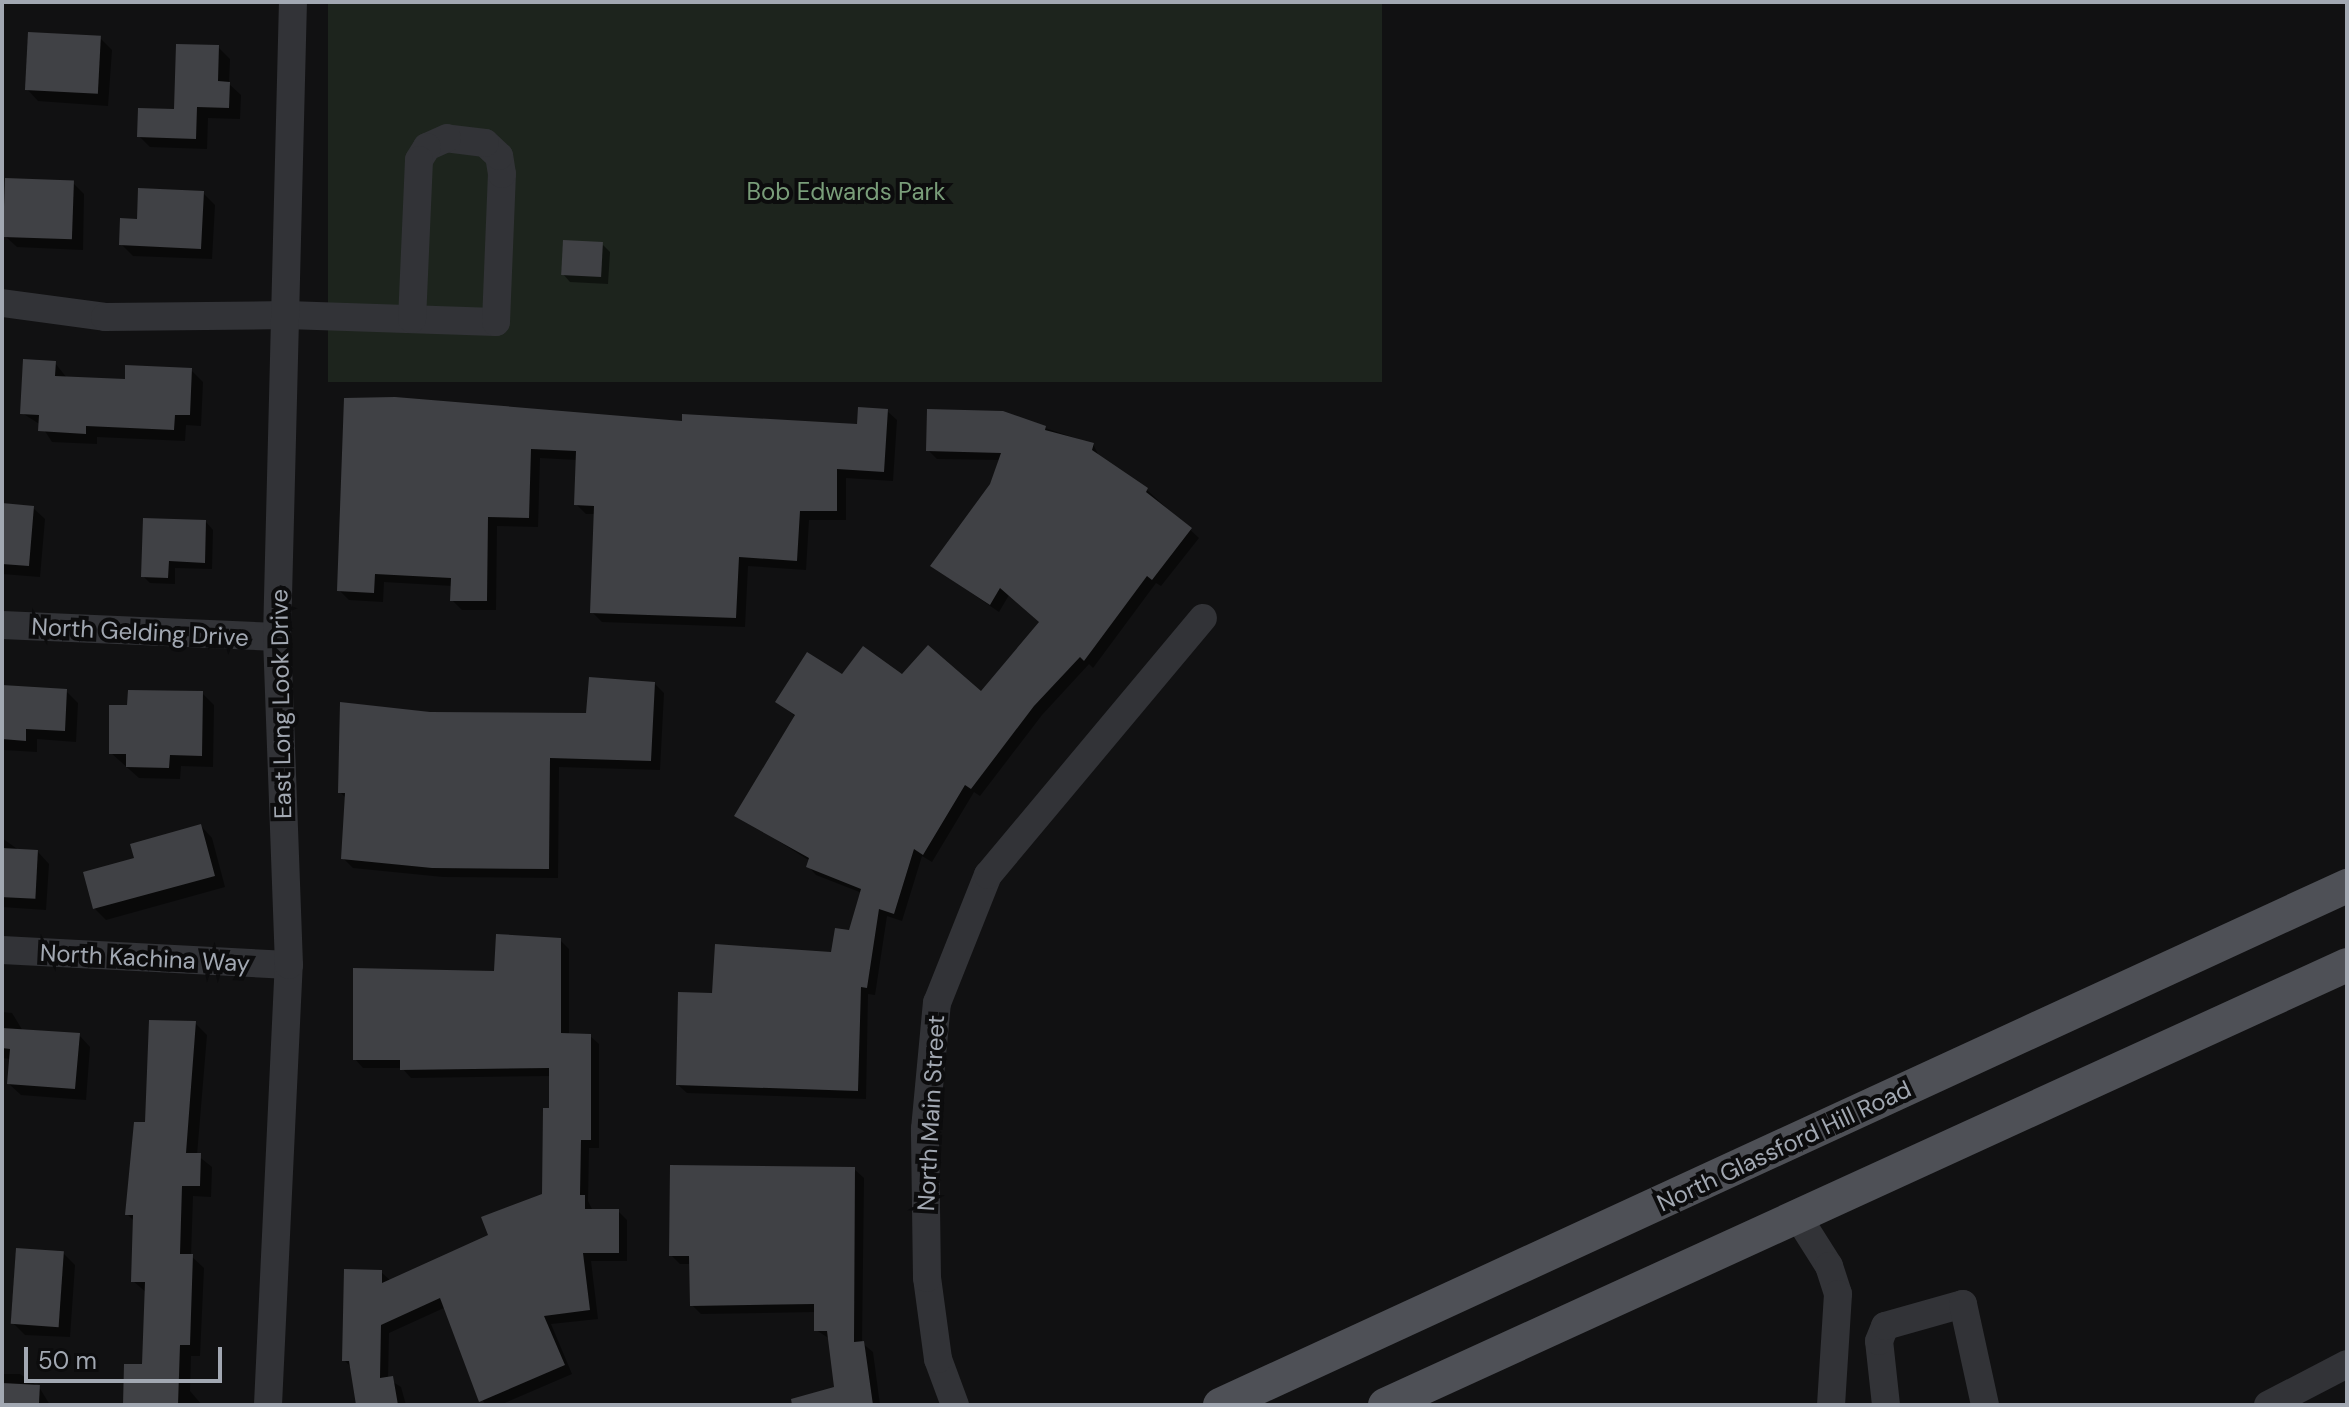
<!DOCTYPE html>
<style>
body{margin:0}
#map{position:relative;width:2349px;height:1407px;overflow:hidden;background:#111112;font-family:"DM Sans",sans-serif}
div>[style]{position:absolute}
.green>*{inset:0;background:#1d241d;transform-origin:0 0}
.shadow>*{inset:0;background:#0007}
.building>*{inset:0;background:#404145;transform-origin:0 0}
.minor>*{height:28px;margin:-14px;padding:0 14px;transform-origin:14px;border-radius:14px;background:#323337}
.major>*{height:34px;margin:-17px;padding:0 17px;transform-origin:17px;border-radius:17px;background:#4e5056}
span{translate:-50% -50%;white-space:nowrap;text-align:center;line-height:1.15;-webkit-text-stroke:8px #0c0c0d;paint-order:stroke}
.park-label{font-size:24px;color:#799d79}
.street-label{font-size:24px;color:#a2a8b2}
.frame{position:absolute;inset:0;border:4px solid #a2a8b2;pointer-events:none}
.scale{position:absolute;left:24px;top:1347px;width:198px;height:36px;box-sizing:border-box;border:4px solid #a2a8b2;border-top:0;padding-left:10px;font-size:24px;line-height:28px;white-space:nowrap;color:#a2a8b2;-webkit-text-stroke:6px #0c0c0d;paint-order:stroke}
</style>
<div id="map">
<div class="green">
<i style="left:328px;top:2px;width:1054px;height:380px"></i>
</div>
<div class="shadow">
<i style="clip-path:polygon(100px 38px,112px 50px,108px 106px,38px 101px,27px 89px)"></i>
<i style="clip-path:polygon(218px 47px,230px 59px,229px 84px,241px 95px,240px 119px,208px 118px,207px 149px,150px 147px,139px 136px,176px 111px)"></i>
<i style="clip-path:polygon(73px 183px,84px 194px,83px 250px,17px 247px,5px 236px)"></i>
<i style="clip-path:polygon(203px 193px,215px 205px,212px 259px,133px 256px,121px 244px,138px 221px)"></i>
<i style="clip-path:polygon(602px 244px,610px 252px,608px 284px,570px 282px,563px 274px)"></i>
<i style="clip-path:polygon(55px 363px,67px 378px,126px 382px,191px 370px,203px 382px,201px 426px,186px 425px,185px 441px,97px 437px,97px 444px,52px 442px,41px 425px,22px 413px)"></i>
<i style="clip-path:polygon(346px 400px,683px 423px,858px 426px,887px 411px,897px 420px,893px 481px,846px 478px,846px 520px,809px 520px,806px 570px,748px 566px,745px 627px,602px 622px,592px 612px,595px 514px,586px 514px,576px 504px,577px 460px,540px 458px,538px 527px,497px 526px,496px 610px,462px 610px,452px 600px,453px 586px,384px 582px,383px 602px,349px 600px,339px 590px)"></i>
<i style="clip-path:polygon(1045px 428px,1093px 444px,1100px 458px,1147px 490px,1199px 538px,1161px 586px,1156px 583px,1093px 668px,1089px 664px,1042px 715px,980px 796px,974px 792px,932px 862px,922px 856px,902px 921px,887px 916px,875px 995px,868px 994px,866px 1099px,687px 1093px,678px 1085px,714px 995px,832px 955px,850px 932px,862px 893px,816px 875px,808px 866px,810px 861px,737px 815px,796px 717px,778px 702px,843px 677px,902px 677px,981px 694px,1041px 623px,1009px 595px,999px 612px,932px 566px,992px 485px,1000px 460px,937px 459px,928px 450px)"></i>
<i style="clip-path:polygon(2px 505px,33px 508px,45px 519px,40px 577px,2px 574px)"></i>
<i style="clip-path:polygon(206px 522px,213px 530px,212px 569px,175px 568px,175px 584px,150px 583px,143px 576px)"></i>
<i style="clip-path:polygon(654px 683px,664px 693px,660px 770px,559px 767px,558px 878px,443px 877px,353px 868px,343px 858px,347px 799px,340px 792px,430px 714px,588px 715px)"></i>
<i style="clip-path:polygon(2px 687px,66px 691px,78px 703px,76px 742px,37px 739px,37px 752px,4px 750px)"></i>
<i style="clip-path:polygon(202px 693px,214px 705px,213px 767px,181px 766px,180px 779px,139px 778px,111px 753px,129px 707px)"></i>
<i style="clip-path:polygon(201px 826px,212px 838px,225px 887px,106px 920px,94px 908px,136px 860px)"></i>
<i style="clip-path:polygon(2px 838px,20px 851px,38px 852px,49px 864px,46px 910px,2px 907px)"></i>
<i style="clip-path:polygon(560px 940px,569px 949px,569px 1035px,590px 1036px,599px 1044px,599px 1148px,589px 1148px,588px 1201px,593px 1211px,618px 1211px,627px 1220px,627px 1261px,591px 1261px,598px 1319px,551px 1324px,572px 1374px,500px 1405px,485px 1405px,446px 1307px,389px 1333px,388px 1379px,401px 1387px,406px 1405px,358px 1405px,352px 1368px,344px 1360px,381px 1272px,391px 1281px,490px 1236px,544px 1195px,551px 1076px,411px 1078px,402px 1068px,363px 1068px,355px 1059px)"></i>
<i style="clip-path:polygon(2px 1012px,12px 1013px,23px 1031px,79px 1035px,90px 1047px,86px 1100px,21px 1095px,9px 1084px,11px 1059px,2px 1058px)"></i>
<i style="clip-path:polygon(195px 1023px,207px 1035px,197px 1155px,212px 1167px,211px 1197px,193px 1196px,191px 1256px,204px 1268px,200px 1356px,191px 1356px,190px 1391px,202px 1405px,125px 1405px,144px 1366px,147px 1293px,133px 1281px,135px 1222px,127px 1214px,147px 1124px)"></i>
<i style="clip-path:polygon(854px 1169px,864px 1178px,862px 1343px,873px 1352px,880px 1405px,787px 1405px,836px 1388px,830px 1339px,816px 1330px,816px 1312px,701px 1314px,692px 1305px,692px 1264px,680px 1264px,671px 1255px)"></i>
<i style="clip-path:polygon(63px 1253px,75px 1265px,70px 1337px,25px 1335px,13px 1323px)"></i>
<i style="clip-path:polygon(2px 1374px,20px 1374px,39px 1387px,50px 1405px,2px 1405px)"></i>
</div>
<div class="building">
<i style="left:28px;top:32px;width:73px;height:58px;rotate:3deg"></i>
<i style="clip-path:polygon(176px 44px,219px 45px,218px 81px,230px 82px,229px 108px,197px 107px,196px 139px,137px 137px,138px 108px,174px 109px)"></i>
<i style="left:5px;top:178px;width:69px;height:59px;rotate:2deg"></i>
<i style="clip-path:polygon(138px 188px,204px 191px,201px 249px,119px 245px,120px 218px,137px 219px)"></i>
<i style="left:563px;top:240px;width:40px;height:35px;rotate:3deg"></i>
<i style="clip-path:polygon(23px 359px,56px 361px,55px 376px,125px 379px,125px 365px,192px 368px,190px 415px,175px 415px,174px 430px,86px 426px,86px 434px,38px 431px,39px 415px,20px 414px)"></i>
<i style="clip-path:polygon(395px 397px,682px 421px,682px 414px,857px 424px,858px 407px,888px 409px,884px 472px,837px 469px,837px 511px,800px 511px,797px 561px,739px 557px,736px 618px,590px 613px,594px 506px,574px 505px,576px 451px,531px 449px,529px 518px,488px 517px,487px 601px,450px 601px,451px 578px,375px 574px,374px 593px,337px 591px,344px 398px)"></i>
<i style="clip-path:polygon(927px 409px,1003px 411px,1046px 426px,1045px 430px,1094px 443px,1092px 450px,1148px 488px,1146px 492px,1192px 528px,1152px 580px,1147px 576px,1084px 661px,1080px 657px,1034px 706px,971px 789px,965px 785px,923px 855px,914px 849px,894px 914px,879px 909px,867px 988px,861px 987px,858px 1091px,676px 1085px,678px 992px,712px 993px,715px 944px,831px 952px,835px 928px,849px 930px,861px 889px,806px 867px,809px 858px,734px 816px,795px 715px,775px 702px,807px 652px,842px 674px,863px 646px,902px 674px,928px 645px,981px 691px,1039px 622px,1000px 588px,990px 605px,930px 566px,990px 484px,1001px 453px,926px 451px)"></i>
<i style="clip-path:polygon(2px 503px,34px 506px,29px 566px,2px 564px)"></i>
<i style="clip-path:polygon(143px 518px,206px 520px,205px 563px,169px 561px,168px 578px,141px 577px)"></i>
<i style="clip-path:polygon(589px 677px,655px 682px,651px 761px,550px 758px,549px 869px,432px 868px,341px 859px,345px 793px,338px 793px,340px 702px,430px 712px,586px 713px)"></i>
<i style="clip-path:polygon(2px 685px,67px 689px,65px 731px,26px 729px,26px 741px,2px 739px)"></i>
<i style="clip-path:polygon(128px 690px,203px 691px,202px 756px,170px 755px,169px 768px,126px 767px,126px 754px,109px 754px,109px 705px,127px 705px)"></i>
<i style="clip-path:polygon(201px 824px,215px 876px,93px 909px,83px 872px,134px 858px,130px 844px)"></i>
<i style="left:2px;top:848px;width:36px;height:49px;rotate:3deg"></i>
<i style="clip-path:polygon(496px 934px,561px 938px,561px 1033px,591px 1034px,591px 1140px,581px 1140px,580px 1195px,585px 1195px,585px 1209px,619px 1209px,619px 1253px,583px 1253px,590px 1310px,544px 1316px,565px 1365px,479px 1402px,440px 1298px,381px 1325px,380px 1378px,393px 1376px,398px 1405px,356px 1405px,349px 1361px,342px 1361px,344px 1269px,382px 1270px,382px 1283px,488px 1235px,481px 1217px,542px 1194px,543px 1108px,549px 1108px,549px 1068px,400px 1070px,400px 1060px,353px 1060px,353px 968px,494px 971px)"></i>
<i style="clip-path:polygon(149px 1020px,196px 1021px,186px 1153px,201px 1153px,200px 1186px,182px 1186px,180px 1254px,193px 1254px,190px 1345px,180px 1345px,178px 1405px,123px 1405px,124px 1364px,142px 1364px,145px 1282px,131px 1282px,133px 1215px,125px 1215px,134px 1122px,145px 1122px)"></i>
<i style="clip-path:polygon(2px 1028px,80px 1033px,75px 1089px,7px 1084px,10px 1049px,2px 1048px)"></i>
<i style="clip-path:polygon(670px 1165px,855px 1167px,854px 1342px,864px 1341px,873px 1405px,792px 1405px,791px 1399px,834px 1387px,827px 1331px,814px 1331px,814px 1304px,690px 1306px,689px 1256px,669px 1256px)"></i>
<i style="left:16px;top:1248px;width:48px;height:76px;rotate:4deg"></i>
<i style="left:2px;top:1383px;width:38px;height:22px;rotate:3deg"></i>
</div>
<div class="minor">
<i style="left:2px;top:303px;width:104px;rotate:7.7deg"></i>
<i style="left:105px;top:317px;width:182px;rotate:-0.6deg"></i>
<i style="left:287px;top:315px;width:209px;rotate:1.9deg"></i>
<i style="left:496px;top:322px;width:148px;rotate:-87.7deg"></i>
<i style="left:502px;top:174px;width:18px;rotate:-99deg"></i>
<i style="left:499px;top:156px;width:19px;rotate:-137deg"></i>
<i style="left:485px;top:143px;width:38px;rotate:-173deg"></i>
<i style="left:447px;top:138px;width:22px;rotate:156deg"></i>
<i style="left:427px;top:147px;width:15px;rotate:122deg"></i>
<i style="left:419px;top:160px;width:159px;rotate:92.5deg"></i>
<i style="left:2px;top:625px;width:275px;rotate:2.5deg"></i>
<i style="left:2px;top:950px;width:287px;rotate:3deg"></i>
<i style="left:1798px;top:1217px;width:58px;rotate:57.7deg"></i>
<i style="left:1829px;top:1266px;width:29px;rotate:72deg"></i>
<i style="left:1838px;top:1294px;width:111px;rotate:93.6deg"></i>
<i style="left:268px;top:1405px;width:441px;rotate:-87.3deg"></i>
<i style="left:289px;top:965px;width:328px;rotate:-92.1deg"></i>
<i style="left:277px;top:637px;width:635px;rotate:-88.56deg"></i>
<i style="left:955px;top:1405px;width:49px;rotate:-110.3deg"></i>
<i style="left:938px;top:1359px;width:82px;rotate:-97.7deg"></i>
<i style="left:927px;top:1278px;width:149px;rotate:-90.8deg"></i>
<i style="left:925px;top:1129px;width:127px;rotate:-84.6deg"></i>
<i style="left:937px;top:1003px;width:138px;rotate:-68.3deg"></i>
<i style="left:988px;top:875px;width:335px;rotate:-50.1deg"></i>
<i style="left:1886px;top:1405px;width:64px;rotate:-96.2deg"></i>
<i style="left:1879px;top:1341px;width:16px;rotate:-68deg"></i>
<i style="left:1885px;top:1326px;width:81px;rotate:-15.8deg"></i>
<i style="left:1963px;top:1304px;width:103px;rotate:77.7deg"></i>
<i style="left:2268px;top:1405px;width:89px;rotate:-27.4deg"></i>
</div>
<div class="major">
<i style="left:1220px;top:1405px;width:1241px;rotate:-24.73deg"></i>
<i style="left:1385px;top:1405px;width:1058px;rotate:-24.58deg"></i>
</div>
<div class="park-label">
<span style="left:846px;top:192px">Bob Edwards Park</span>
</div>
<div class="street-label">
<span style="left:140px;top:632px;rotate:3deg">North Gelding Drive</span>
<span style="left:281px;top:704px;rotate:-91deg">East Long Look Drive</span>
<span style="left:145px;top:958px;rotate:3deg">North Kachina Way</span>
<span style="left:931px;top:1113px;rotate:-87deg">North Main Street</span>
<span style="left:1784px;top:1146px;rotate:-25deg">North Glassford Hill Road</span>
</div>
<div class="frame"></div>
<div class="scale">50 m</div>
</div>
